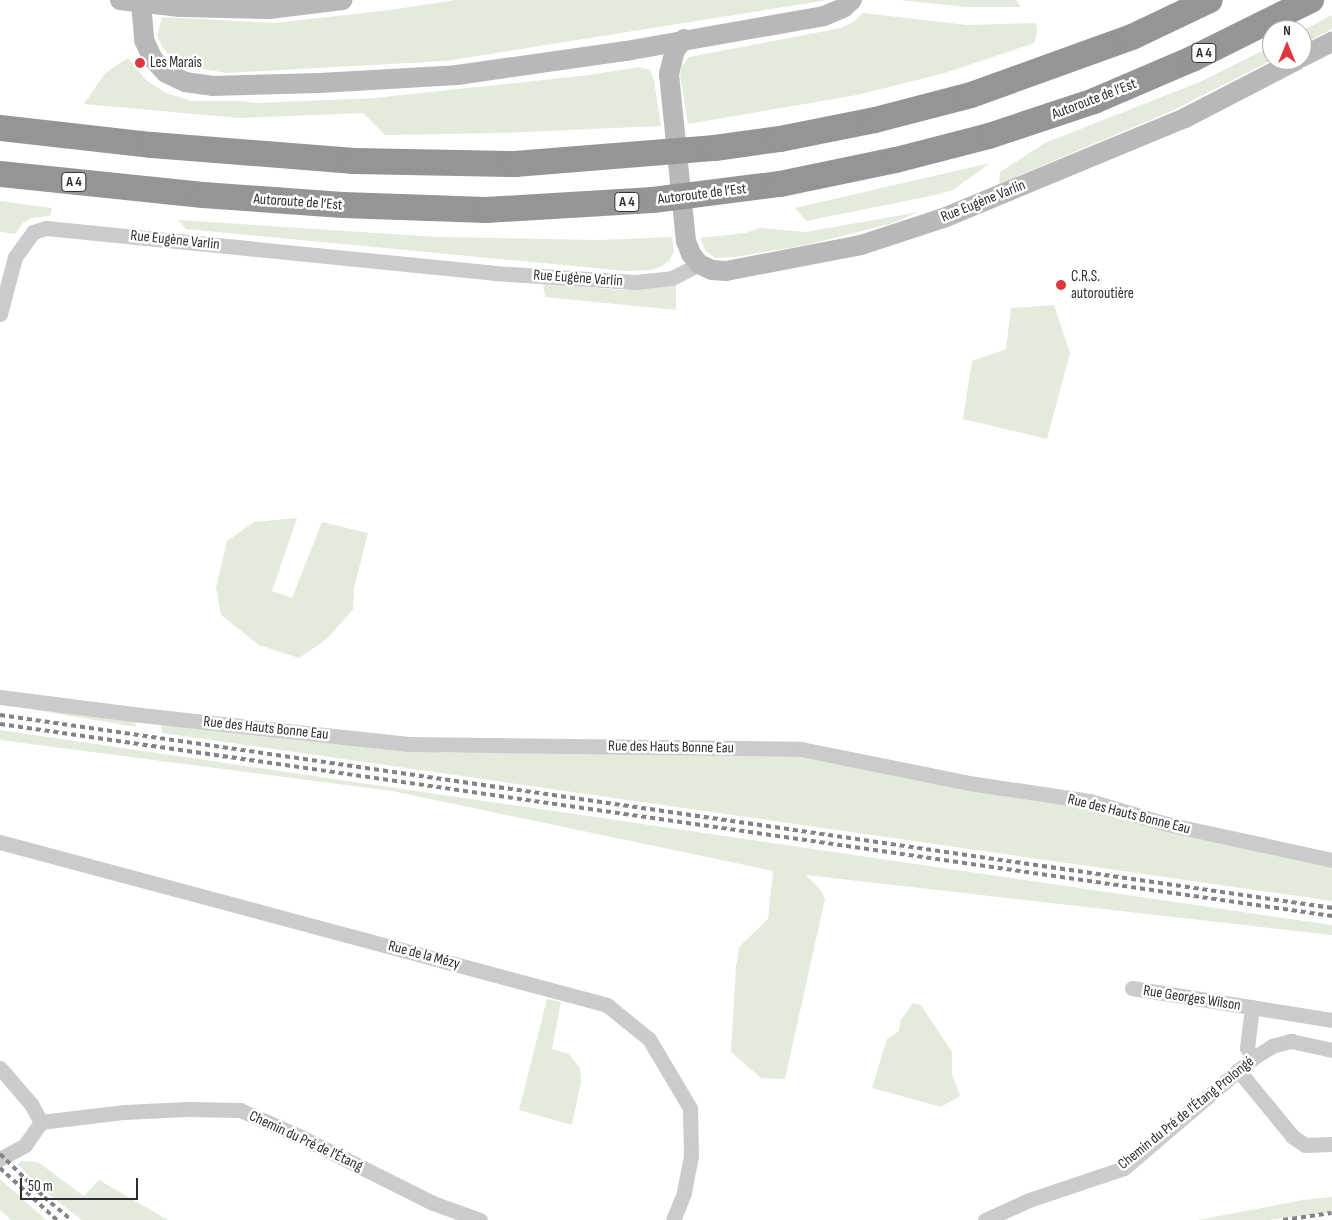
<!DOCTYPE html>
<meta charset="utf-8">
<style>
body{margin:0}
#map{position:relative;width:1332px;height:1220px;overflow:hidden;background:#fff;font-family:"Sofia Sans Condensed",sans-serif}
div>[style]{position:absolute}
.green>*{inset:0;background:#e4ebdc}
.minor>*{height:15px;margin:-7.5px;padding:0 7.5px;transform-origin:7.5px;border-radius:7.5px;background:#cbcbcb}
.secondary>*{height:20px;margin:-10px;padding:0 10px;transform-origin:10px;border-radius:10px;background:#b8b8b8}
.motorway>*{height:26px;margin:-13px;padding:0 13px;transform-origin:13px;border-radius:13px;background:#959595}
.rail>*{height:4px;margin-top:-2px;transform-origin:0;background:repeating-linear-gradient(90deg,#838383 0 5px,transparent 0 9px)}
.dots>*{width:14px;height:14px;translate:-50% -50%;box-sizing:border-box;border:2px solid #fff;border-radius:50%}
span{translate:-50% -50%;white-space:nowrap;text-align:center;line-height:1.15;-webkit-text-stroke:5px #fff;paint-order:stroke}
.shield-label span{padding:1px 4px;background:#fff;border:1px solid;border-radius:4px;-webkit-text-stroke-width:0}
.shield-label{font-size:14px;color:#2e2e2e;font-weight:700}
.poi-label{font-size:15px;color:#2e2e2e}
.left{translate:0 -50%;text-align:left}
.street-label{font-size:15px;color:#2e2e2e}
.north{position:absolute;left:1262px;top:20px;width:50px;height:50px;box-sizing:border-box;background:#fff;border:1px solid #ababab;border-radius:50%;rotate:0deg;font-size:14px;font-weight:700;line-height:20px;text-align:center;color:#2e2e2e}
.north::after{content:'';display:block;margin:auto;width:18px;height:22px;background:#dd3840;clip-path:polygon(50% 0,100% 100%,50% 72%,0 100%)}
.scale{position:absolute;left:20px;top:1178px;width:118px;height:22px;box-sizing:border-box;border:2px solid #2e2e2e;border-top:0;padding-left:6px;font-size:15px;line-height:18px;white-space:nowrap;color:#2e2e2e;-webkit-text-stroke:4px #fff;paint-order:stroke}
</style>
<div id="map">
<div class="green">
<i style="clip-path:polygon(456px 0,828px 0,446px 61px,226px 73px,187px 66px,174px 61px,163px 48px,157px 35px,162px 17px,274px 23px,390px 10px)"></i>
<i style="clip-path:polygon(900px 0,1016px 0,1021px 7px,966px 7px)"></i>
<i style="clip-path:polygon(863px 13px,967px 25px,1036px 23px,1037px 33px,1034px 43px,945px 73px,857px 95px,688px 124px,680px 75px,682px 66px,689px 57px,841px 28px,853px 22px)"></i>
<i style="clip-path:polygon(1332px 15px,1332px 29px,1302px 45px,1302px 31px)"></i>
<i style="clip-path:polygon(1272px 46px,1272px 60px,1176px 109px,999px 184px,1000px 172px,1045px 143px,1202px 81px)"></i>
<i style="clip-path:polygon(128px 58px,146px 80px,166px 93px,192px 101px,241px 101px,256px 103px,375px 98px,589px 75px,639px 67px,650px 70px,654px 80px,661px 126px,501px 133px,385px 135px,363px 113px,239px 118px,84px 104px,105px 73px)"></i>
<i style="clip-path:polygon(990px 163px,953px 190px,931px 196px,806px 221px,795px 208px)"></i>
<i style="clip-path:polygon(0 201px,52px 208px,50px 216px,32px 218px,23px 223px,15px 234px,0 232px)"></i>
<i style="clip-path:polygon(919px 212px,890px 224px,806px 245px,735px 257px,715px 258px,706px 251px,700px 238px,745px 233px,760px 228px,806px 232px)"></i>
<i style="clip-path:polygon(178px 220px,438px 237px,599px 240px,672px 237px,674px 251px,669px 261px,660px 267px,651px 270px,626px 271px,186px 229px)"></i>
<i style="clip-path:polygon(543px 284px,623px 290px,676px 286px,676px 310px,545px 297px)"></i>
<i style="clip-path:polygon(1054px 305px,1070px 353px,1047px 439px,963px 419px,972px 361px,1006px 349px,1011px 308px)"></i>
<i style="clip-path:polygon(297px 518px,272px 591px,292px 598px,322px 522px,368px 533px,354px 588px,353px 609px,327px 639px,299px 658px,259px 645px,221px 615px,216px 587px,227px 541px,254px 522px)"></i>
<i style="clip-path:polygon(0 704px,135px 717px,136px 727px)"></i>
<i style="clip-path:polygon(161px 720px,447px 753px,795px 747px,1100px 804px,1332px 863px,1332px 901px,162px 733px)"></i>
<i style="clip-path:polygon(0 730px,1332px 925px,1332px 935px,806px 875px,822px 892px,825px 899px,785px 1079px,761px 1078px,731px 1052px,736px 967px,739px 947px,768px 919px,773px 871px,392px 791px,0 740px)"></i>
<i style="clip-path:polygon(547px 999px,561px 1002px,552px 1049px,569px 1054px,580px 1068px,581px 1082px,572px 1125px,519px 1110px)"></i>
<i style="clip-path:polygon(913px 1003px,921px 1005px,952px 1052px,952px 1074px,960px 1096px,941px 1107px,872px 1088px,887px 1039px,899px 1031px,900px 1021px)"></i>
<i style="clip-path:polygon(22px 1161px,38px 1162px,84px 1196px,99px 1180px,168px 1220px,82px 1220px,48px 1194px,17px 1164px)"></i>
<i style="clip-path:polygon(0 1179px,37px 1212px,46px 1220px,11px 1220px,0 1210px)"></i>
<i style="clip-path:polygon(1332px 1197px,1332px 1212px,1269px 1220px,1198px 1220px,1303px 1200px)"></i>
</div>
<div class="minor">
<i style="left:0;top:314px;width:59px;rotate:-75.3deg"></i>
<i style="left:15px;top:257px;width:31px;rotate:-54deg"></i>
<i style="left:33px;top:232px;width:14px;rotate:-17deg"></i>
<i style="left:46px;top:228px;width:450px;rotate:5.7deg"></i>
<i style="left:494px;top:273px;width:141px;rotate:3.7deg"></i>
<i style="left:635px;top:282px;width:37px;rotate:-6deg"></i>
<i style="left:672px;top:278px;width:30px;rotate:-27deg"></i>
<i style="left:0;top:697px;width:142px;rotate:7.3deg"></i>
<i style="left:141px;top:715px;width:269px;rotate:6.2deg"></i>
<i style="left:408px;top:744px;width:393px;rotate:0.7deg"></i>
<i style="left:801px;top:749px;width:171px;rotate:11.4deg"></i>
<i style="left:969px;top:783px;width:122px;rotate:8.5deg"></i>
<i style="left:1090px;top:801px;width:80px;rotate:16.6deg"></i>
<i style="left:1167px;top:824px;width:169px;rotate:12.3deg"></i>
<i style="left:0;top:842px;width:629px;rotate:15.03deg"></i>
<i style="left:607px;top:1005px;width:54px;rotate:39deg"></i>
<i style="left:649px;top:1039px;width:80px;rotate:59.3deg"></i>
<i style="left:690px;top:1108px;width:48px;rotate:88.8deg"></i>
<i style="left:691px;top:1156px;width:38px;rotate:101deg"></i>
<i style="left:684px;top:1193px;width:29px;rotate:112deg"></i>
<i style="left:1132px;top:988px;width:203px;rotate:9.1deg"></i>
<i style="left:1252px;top:1007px;width:41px;rotate:97deg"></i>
<i style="left:1247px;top:1048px;width:12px;rotate:59deg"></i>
<i style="left:0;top:1068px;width:48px;rotate:49.3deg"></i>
<i style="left:31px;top:1104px;width:21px;rotate:61deg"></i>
<i style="left:1238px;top:1070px;width:87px;rotate:50.6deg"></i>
<i style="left:1293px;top:1137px;width:14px;rotate:34deg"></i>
<i style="left:1305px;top:1145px;width:27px;rotate:-2deg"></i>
<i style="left:41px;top:1122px;width:84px;rotate:-6.9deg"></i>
<i style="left:124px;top:1112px;width:63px;rotate:-2.7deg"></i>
<i style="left:187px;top:1109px;width:53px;rotate:1.1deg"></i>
<i style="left:240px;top:1110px;width:67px;rotate:23.9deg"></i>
<i style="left:301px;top:1137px;width:148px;rotate:26.6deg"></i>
<i style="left:433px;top:1203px;width:50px;rotate:19.9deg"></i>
<i style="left:0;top:1159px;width:29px;rotate:-29deg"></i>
<i style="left:25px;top:1145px;width:28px;rotate:-55deg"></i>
<i style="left:985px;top:1220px;width:48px;rotate:-24.4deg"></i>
<i style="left:1029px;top:1200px;width:100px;rotate:-18.6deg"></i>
<i style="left:1124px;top:1168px;width:170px;rotate:-40.5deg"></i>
<i style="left:1253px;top:1058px;width:22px;rotate:-32deg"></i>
<i style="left:1272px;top:1046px;width:20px;rotate:-15deg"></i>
<i style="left:1291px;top:1041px;width:42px;rotate:12.4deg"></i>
</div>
<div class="secondary">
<i style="left:120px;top:0;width:60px;rotate:6.7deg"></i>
<i style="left:180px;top:7px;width:89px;rotate:1.3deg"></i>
<i style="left:269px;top:9px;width:74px;rotate:-7deg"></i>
<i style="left:141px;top:3px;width:37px;rotate:85deg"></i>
<i style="left:144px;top:40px;width:21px;rotate:65deg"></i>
<i style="left:153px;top:59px;width:19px;rotate:47deg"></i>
<i style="left:166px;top:73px;width:21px;rotate:25deg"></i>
<i style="left:185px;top:82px;width:27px;rotate:8deg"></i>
<i style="left:212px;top:86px;width:108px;rotate:-1.6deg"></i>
<i style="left:320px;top:83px;width:137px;rotate:-3.3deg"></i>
<i style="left:457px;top:75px;width:171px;rotate:-8.1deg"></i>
<i style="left:626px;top:51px;width:201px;rotate:-10deg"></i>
<i style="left:824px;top:16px;width:21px;rotate:-23deg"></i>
<i style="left:843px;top:8px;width:12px;rotate:-42deg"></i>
<i style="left:684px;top:39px;width:14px;rotate:129deg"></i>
<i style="left:675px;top:50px;width:25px;rotate:104deg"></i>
<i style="left:669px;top:74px;width:168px;rotate:84.2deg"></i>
<i style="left:686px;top:241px;width:14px;rotate:69deg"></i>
<i style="left:691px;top:254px;width:13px;rotate:51deg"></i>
<i style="left:699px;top:264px;width:14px;rotate:25deg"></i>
<i style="left:712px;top:270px;width:14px;rotate:4deg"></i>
<i style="left:726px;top:271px;width:137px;rotate:-10.9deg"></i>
<i style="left:861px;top:245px;width:89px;rotate:-18.2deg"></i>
<i style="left:946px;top:217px;width:259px;rotate:-22.5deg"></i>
<i style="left:1185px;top:118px;width:126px;rotate:-27.4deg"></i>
<i style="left:1302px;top:57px;width:34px;rotate:-27deg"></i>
</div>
<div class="motorway">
<i style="left:0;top:128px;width:153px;rotate:6.4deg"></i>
<i style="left:152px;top:145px;width:203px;rotate:4.5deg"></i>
<i style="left:354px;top:161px;width:161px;rotate:1.1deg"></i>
<i style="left:515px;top:164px;width:201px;rotate:-4.6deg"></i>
<i style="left:715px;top:148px;width:66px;rotate:-7.9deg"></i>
<i style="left:780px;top:139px;width:97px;rotate:-11.3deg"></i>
<i style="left:875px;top:120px;width:99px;rotate:-14.6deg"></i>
<i style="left:971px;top:95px;width:171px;rotate:-19.8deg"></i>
<i style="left:1132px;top:37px;width:86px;rotate:-25.4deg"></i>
<i style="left:0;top:174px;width:204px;rotate:5.9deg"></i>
<i style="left:203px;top:195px;width:140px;rotate:4.1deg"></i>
<i style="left:343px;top:205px;width:143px;rotate:2deg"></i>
<i style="left:486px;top:210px;width:167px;rotate:-3.4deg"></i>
<i style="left:653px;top:200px;width:128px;rotate:-7.2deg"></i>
<i style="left:780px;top:184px;width:118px;rotate:-11.7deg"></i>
<i style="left:896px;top:160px;width:96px;rotate:-14.5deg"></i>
<i style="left:989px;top:136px;width:111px;rotate:-18.4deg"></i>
<i style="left:1094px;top:101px;width:107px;rotate:-23.2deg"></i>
<i style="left:1192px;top:59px;width:133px;rotate:-26.4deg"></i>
</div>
<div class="rail">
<i style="left:0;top:715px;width:1346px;rotate:8.24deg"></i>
<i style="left:0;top:724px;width:1346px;rotate:8.2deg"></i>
<i style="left:0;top:1154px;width:62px;rotate:44.3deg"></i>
<i style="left:44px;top:1197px;width:35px;rotate:40deg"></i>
<i style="left:0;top:1168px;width:77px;rotate:42.4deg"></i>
<i style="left:1283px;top:1220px;width:49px;rotate:-8.1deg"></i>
</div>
<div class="dots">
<i style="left:140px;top:63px;background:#dd3840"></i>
<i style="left:1061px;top:285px;background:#dd3840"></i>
</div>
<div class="shield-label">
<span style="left:1204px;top:53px">A 4</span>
<span style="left:74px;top:182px">A 4</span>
<span style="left:627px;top:202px">A 4</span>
</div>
<div class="poi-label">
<span class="left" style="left:150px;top:63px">Les Marais</span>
<span class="left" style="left:1071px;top:285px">C.R.S.<br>autoroutière</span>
</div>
<div class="street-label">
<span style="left:1094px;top:99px;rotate:-21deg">Autoroute de l’Est</span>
<span style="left:702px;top:194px;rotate:-7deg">Autoroute de l’Est</span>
<span style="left:983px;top:201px;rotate:-22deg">Rue Eugène Varlin</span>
<span style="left:298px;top:202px;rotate:4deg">Autoroute de l’Est</span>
<span style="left:175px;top:240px;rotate:6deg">Rue Eugène Varlin</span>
<span style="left:578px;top:278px;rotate:4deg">Rue Eugène Varlin</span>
<span style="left:266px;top:728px;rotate:6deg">Rue des Hauts Bonne Eau</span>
<span style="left:671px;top:747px;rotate:1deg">Rue des Hauts Bonne Eau</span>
<span style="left:1129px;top:814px;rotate:14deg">Rue des Hauts Bonne Eau</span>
<span style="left:424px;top:955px;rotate:15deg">Rue de la Mézy</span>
<span style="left:1192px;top:998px;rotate:9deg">Rue Georges Wilson</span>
<span style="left:1186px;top:1113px;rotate:-39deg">Chemin du Pré de l'Étang Prolongé</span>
<span style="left:306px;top:1141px;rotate:25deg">Chemin du Pré de l'Étang</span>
</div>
<div class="north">N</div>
<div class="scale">50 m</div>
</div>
